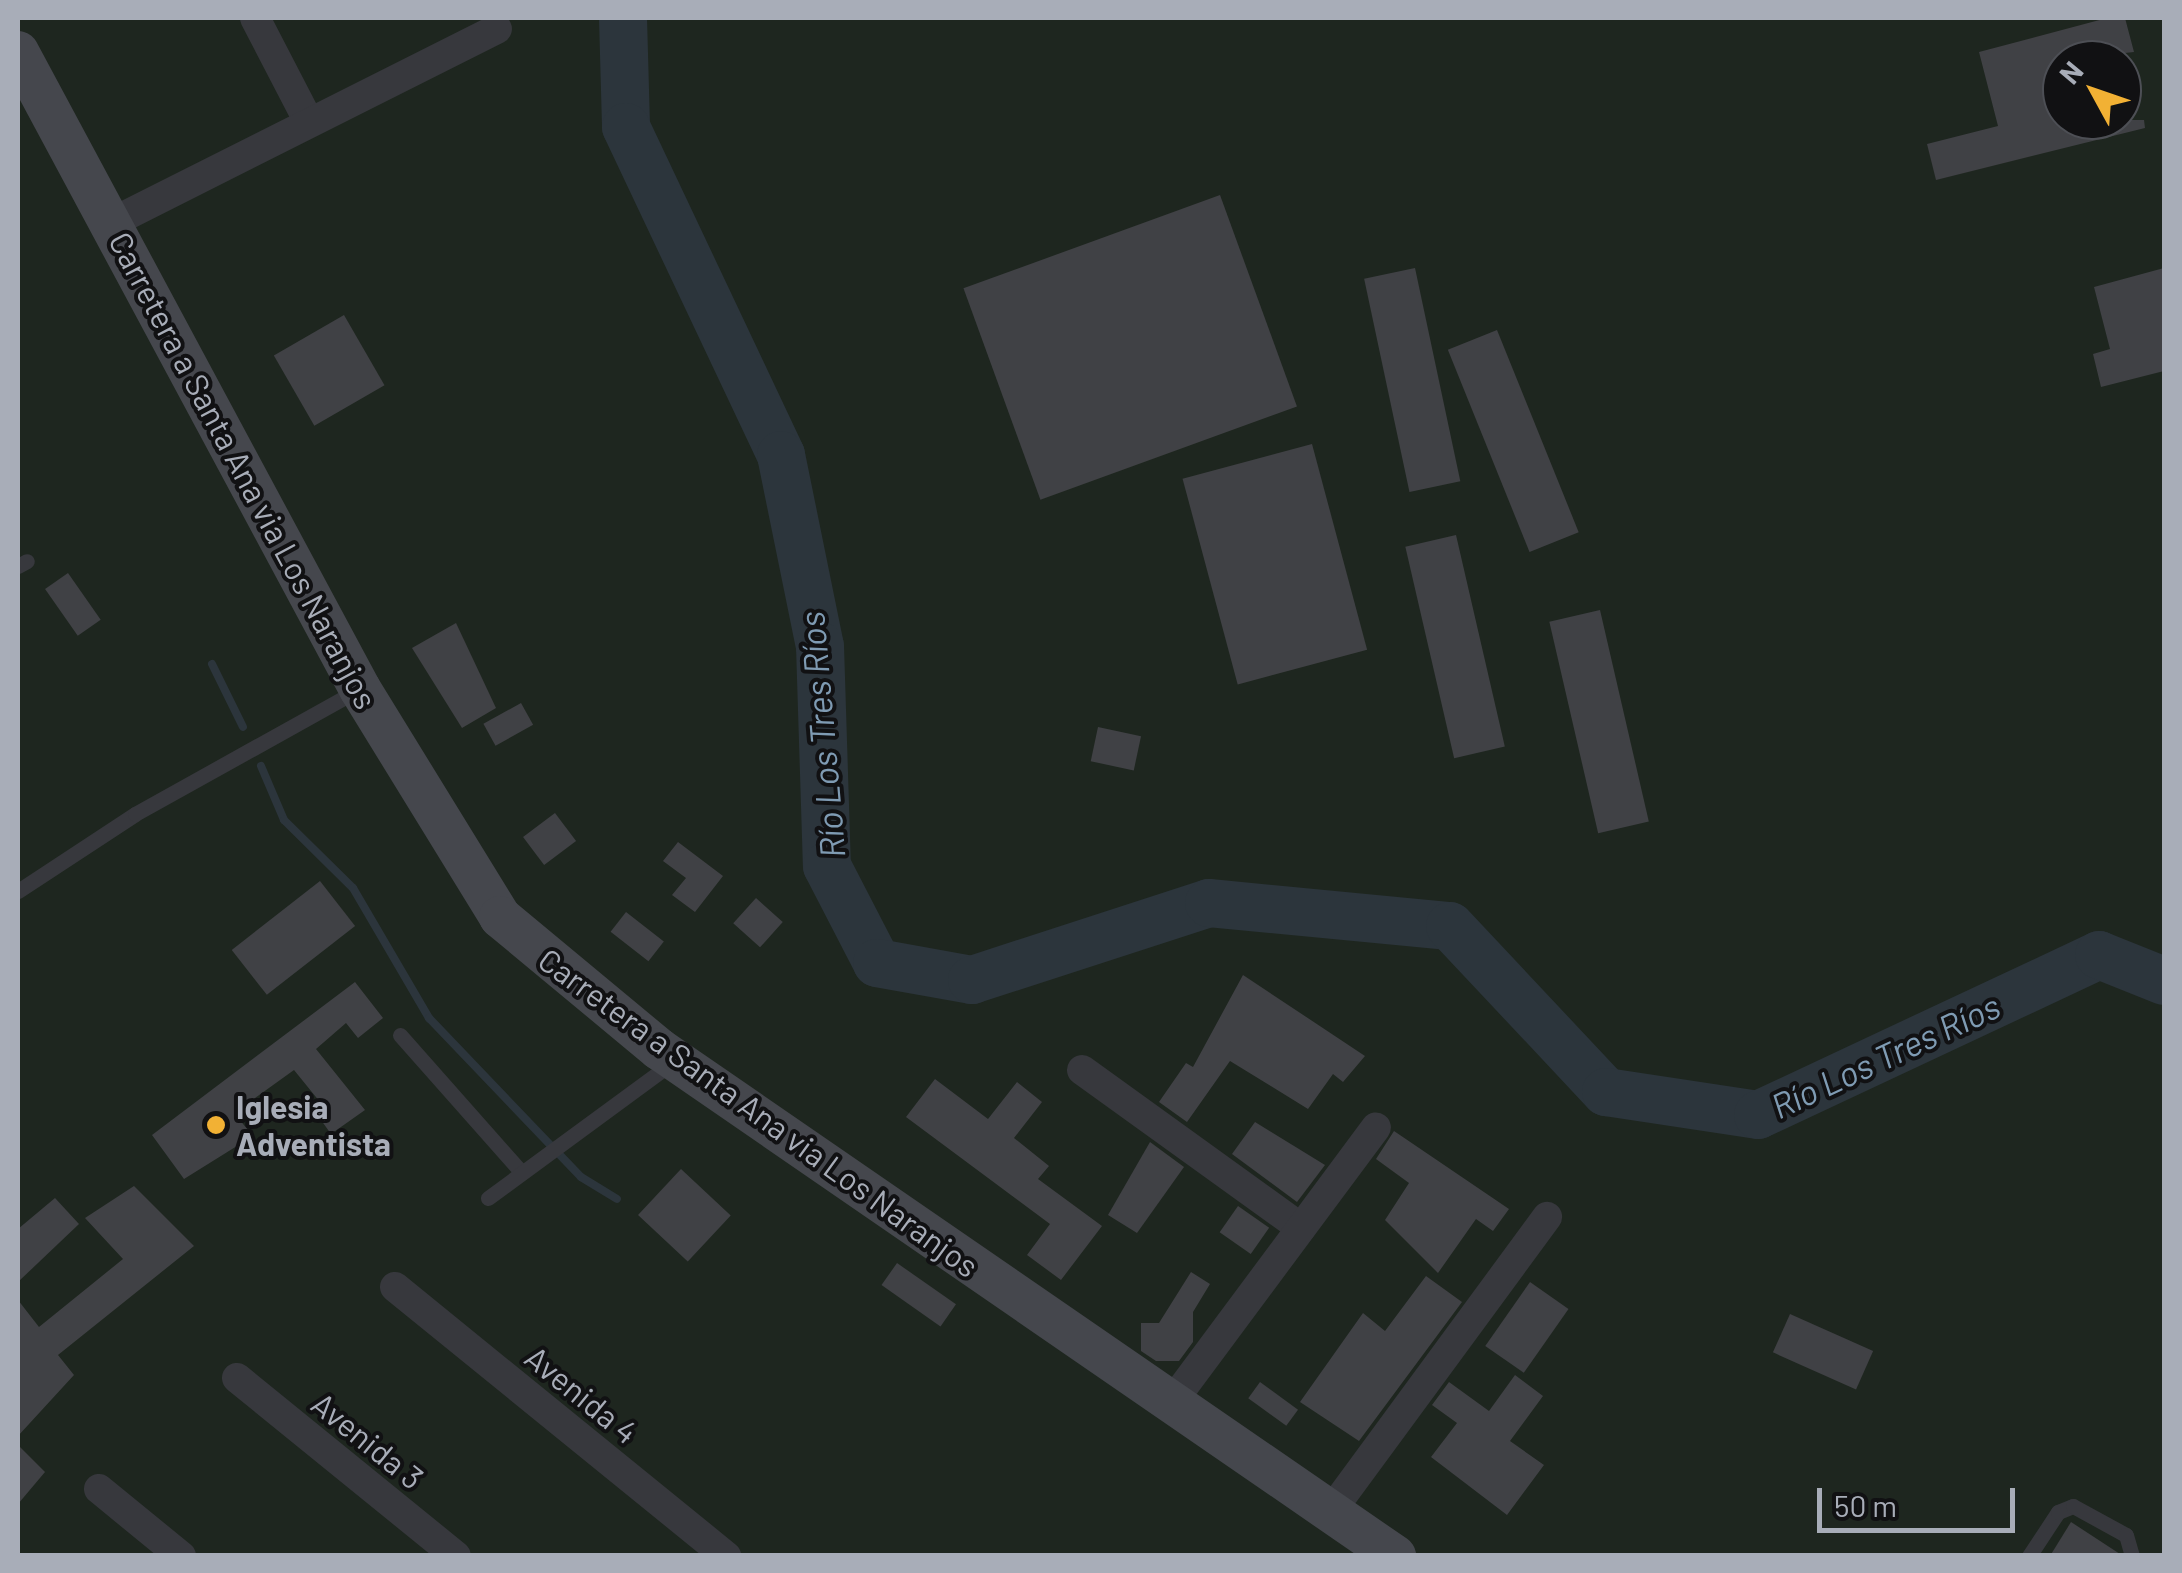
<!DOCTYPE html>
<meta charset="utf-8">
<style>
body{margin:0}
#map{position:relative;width:2182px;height:1573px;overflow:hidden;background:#161618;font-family:Barlow,sans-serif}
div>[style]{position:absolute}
.green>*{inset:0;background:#1e261f}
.stream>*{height:8px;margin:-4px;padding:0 4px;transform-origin:4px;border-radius:4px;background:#2c353c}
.river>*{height:48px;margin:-24px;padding:0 24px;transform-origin:24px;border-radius:24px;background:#2c353c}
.building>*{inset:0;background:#404145;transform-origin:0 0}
.lane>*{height:15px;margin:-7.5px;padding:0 7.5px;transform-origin:7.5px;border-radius:7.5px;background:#37383d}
.street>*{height:30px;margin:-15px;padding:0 15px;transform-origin:15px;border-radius:15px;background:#37383d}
.secondary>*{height:42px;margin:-21px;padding:0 21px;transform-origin:21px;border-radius:21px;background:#45474d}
.dots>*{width:28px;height:28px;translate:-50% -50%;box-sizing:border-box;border:5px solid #111113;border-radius:50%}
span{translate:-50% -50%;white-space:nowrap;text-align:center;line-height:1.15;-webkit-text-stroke:8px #111113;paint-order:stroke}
.street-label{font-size:32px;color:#a8adb8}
.poi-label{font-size:32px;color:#a8adb8;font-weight:700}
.left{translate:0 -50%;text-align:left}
.water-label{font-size:35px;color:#7f9bb3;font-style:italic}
.frame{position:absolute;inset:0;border:20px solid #a8adb8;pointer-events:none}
.north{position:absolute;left:2042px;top:40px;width:100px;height:100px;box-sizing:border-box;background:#111113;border:2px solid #4d4f55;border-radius:50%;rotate:310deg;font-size:28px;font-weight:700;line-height:40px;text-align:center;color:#a8adb8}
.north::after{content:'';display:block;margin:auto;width:35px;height:45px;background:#f2b134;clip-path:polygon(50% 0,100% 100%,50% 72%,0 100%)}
.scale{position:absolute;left:1817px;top:1488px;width:198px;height:45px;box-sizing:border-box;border:5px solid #a8adb8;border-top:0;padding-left:12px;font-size:30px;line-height:35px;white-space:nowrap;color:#a8adb8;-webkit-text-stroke:8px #111113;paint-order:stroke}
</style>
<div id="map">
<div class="green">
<i style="clip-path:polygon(evenodd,18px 18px,2164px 18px,2164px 1555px,18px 1555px,18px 18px,2062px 60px,2122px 60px,2122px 120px,2062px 120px,2062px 60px)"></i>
</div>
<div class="stream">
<i style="left:212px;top:664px;width:70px;rotate:63.8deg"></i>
<i style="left:261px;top:766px;width:59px;rotate:66.9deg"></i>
<i style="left:284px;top:820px;width:97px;rotate:44.6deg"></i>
<i style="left:353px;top:888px;width:151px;rotate:59.7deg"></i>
<i style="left:429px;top:1018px;width:220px;rotate:46.3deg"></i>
<i style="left:581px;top:1177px;width:42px;rotate:31.4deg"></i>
</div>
<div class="river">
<i style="left:623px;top:18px;width:109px;rotate:88.4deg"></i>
<i style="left:626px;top:127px;width:363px;rotate:64.7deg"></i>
<i style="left:781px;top:455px;width:195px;rotate:78.5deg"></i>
<i style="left:820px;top:646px;width:220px;rotate:88.2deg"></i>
<i style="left:827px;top:866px;width:109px;rotate:62.7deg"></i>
<i style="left:877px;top:963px;width:97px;rotate:10.1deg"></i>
<i style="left:972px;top:980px;width:249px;rotate:-18deg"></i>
<i style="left:1209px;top:903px;width:242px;rotate:5.5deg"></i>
<i style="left:1450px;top:926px;width:228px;rotate:46.8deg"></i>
<i style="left:1606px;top:1092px;width:154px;rotate:8.6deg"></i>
<i style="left:1758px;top:1115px;width:377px;rotate:-25.1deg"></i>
<i style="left:2099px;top:955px;width:70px;rotate:21.8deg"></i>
</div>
<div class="building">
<i style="clip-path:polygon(2107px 18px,2125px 18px,2134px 52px,2062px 60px,2062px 120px,2144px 120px,2145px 128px,1936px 180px,1927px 144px,1998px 126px,1979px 52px)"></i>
<i style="left:1220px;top:195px;width:225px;height:273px;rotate:70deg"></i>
<i style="left:1415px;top:268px;width:218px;height:52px;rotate:78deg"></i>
<i style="clip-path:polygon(2164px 268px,2164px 371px,2101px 387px,2093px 354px,2110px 349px,2094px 287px)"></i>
<i style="left:344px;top:315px;width:81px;height:81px;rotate:60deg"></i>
<i style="left:1497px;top:330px;width:218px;height:53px;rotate:68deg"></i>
<i style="left:1312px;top:444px;width:213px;height:134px;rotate:75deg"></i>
<i style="left:1456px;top:535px;width:217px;height:52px;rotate:77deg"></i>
<i style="left:68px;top:573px;width:57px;height:28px;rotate:55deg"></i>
<i style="left:1600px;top:610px;width:217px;height:52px;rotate:77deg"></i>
<i style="clip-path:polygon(456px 623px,496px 708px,462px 728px,412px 648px)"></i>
<i style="left:521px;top:703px;width:25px;height:43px;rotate:61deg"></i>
<i style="left:1098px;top:727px;width:44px;height:35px;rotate:12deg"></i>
<i style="left:555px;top:813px;width:35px;height:40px;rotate:53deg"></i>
<i style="clip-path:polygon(678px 842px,723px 876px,695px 912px,672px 895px,686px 878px,663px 861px)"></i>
<i style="left:320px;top:881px;width:57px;height:112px;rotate:52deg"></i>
<i style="left:756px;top:898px;width:36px;height:34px;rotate:42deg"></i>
<i style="left:626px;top:912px;width:48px;height:25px;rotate:38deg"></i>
<i style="clip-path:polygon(1243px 975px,1365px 1056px,1343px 1082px,1333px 1074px,1308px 1109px,1230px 1061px,1187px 1122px,1159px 1102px,1186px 1063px,1193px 1067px)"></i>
<i style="clip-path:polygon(355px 982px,383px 1018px,358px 1038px,346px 1023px,316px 1049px,365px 1110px,331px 1134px,316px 1113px,324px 1107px,294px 1070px,234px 1113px,253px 1136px,184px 1179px,152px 1135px)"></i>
<i style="clip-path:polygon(935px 1079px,988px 1119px,1017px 1082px,1042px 1102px,1014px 1138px,1049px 1166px,1038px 1179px,1102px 1226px,1061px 1280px,1027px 1255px,1050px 1224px,906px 1117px)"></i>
<i style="clip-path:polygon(1255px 1122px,1325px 1165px,1297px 1202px,1232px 1154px)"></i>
<i style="clip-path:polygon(1394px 1131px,1509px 1209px,1493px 1231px,1476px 1219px,1438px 1273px,1385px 1220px,1409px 1183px,1376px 1159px)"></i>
<i style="clip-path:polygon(1150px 1142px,1184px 1167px,1137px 1233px,1108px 1215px)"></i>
<i style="left:681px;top:1169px;width:68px;height:63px;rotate:43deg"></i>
<i style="clip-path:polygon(134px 1186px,194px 1246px,58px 1355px,74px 1375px,18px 1436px,18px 1300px,39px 1327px,123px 1259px,85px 1218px)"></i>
<i style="clip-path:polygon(55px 1198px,79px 1224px,18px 1282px,18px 1229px)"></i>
<i style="left:1238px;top:1206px;width:38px;height:32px;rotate:35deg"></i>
<i style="left:897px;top:1263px;width:72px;height:27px;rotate:35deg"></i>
<i style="clip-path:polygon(1191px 1272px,1210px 1284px,1193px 1312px,1193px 1342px,1179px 1361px,1156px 1361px,1141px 1351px,1141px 1323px,1159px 1323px)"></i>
<i style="clip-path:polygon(1426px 1276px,1462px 1302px,1359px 1441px,1300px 1402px,1363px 1313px,1385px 1331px)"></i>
<i style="left:1530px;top:1282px;width:47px;height:78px;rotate:35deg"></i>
<i style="left:1790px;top:1314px;width:91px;height:42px;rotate:24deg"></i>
<i style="clip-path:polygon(1515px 1375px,1543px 1396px,1510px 1441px,1544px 1465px,1507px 1515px,1431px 1457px,1457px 1423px,1432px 1405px,1449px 1382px,1489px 1411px)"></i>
<i style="left:1260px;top:1382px;width:47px;height:20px;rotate:36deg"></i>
<i style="clip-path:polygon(18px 1445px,45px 1472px,18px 1504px)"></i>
<i style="clip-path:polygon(2071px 1522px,2120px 1554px,2120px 1556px,2050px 1556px)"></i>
</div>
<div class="lane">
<i style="left:18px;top:566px;width:10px;rotate:-29deg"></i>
<i style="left:18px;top:891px;width:140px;rotate:-33.3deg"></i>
<i style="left:135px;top:814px;width:255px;rotate:-29.1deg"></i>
<i style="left:400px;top:1035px;width:183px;rotate:48.5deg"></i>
<i style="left:488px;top:1198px;width:228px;rotate:-36.3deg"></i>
<i style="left:2029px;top:1556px;width:53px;rotate:-56.6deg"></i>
<i style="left:2058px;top:1512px;width:16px;rotate:-22deg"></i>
<i style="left:2073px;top:1506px;width:60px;rotate:28.7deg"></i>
<i style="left:2126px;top:1535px;width:22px;rotate:74deg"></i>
</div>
<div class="street">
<i style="left:255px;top:18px;width:117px;rotate:62.6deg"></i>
<i style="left:111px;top:223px;width:432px;rotate:-26.7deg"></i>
<i style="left:1082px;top:1070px;width:270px;rotate:35.8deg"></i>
<i style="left:395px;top:1287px;width:427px;rotate:39.1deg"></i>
<i style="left:237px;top:1378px;width:282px;rotate:39.1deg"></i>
<i style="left:1172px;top:1402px;width:342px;rotate:-53.4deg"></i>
<i style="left:99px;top:1489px;width:106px;rotate:39.3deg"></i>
<i style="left:1331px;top:1511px;width:365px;rotate:-53.7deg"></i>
</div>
<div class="secondary">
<i style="left:18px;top:52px;width:723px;rotate:61.77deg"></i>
<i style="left:360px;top:689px;width:268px;rotate:58.4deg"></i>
<i style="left:500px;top:917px;width:207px;rotate:39.7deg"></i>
<i style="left:659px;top:1049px;width:894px;rotate:34.56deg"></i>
</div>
<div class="dots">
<i style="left:216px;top:1125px;background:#f2b134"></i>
</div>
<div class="street-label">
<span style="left:244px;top:470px;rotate:62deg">Carretera a Santa Ana via Los Naranjos</span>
<span style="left:759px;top:1112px;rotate:36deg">Carretera a Santa Ana via Los Naranjos</span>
<span style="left:582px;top:1394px;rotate:39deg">Avenida 4</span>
<span style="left:368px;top:1440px;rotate:39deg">Avenida 3</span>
</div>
<div class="poi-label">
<span class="left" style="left:236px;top:1125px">Iglesia<br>Adventista</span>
</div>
<div class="water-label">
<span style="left:821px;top:735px;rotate:-95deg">Río Los Tres Ríos</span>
<span style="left:1885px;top:1055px;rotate:-25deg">Río Los Tres Ríos</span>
</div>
<div class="frame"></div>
<div class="north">N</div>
<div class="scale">50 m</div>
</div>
